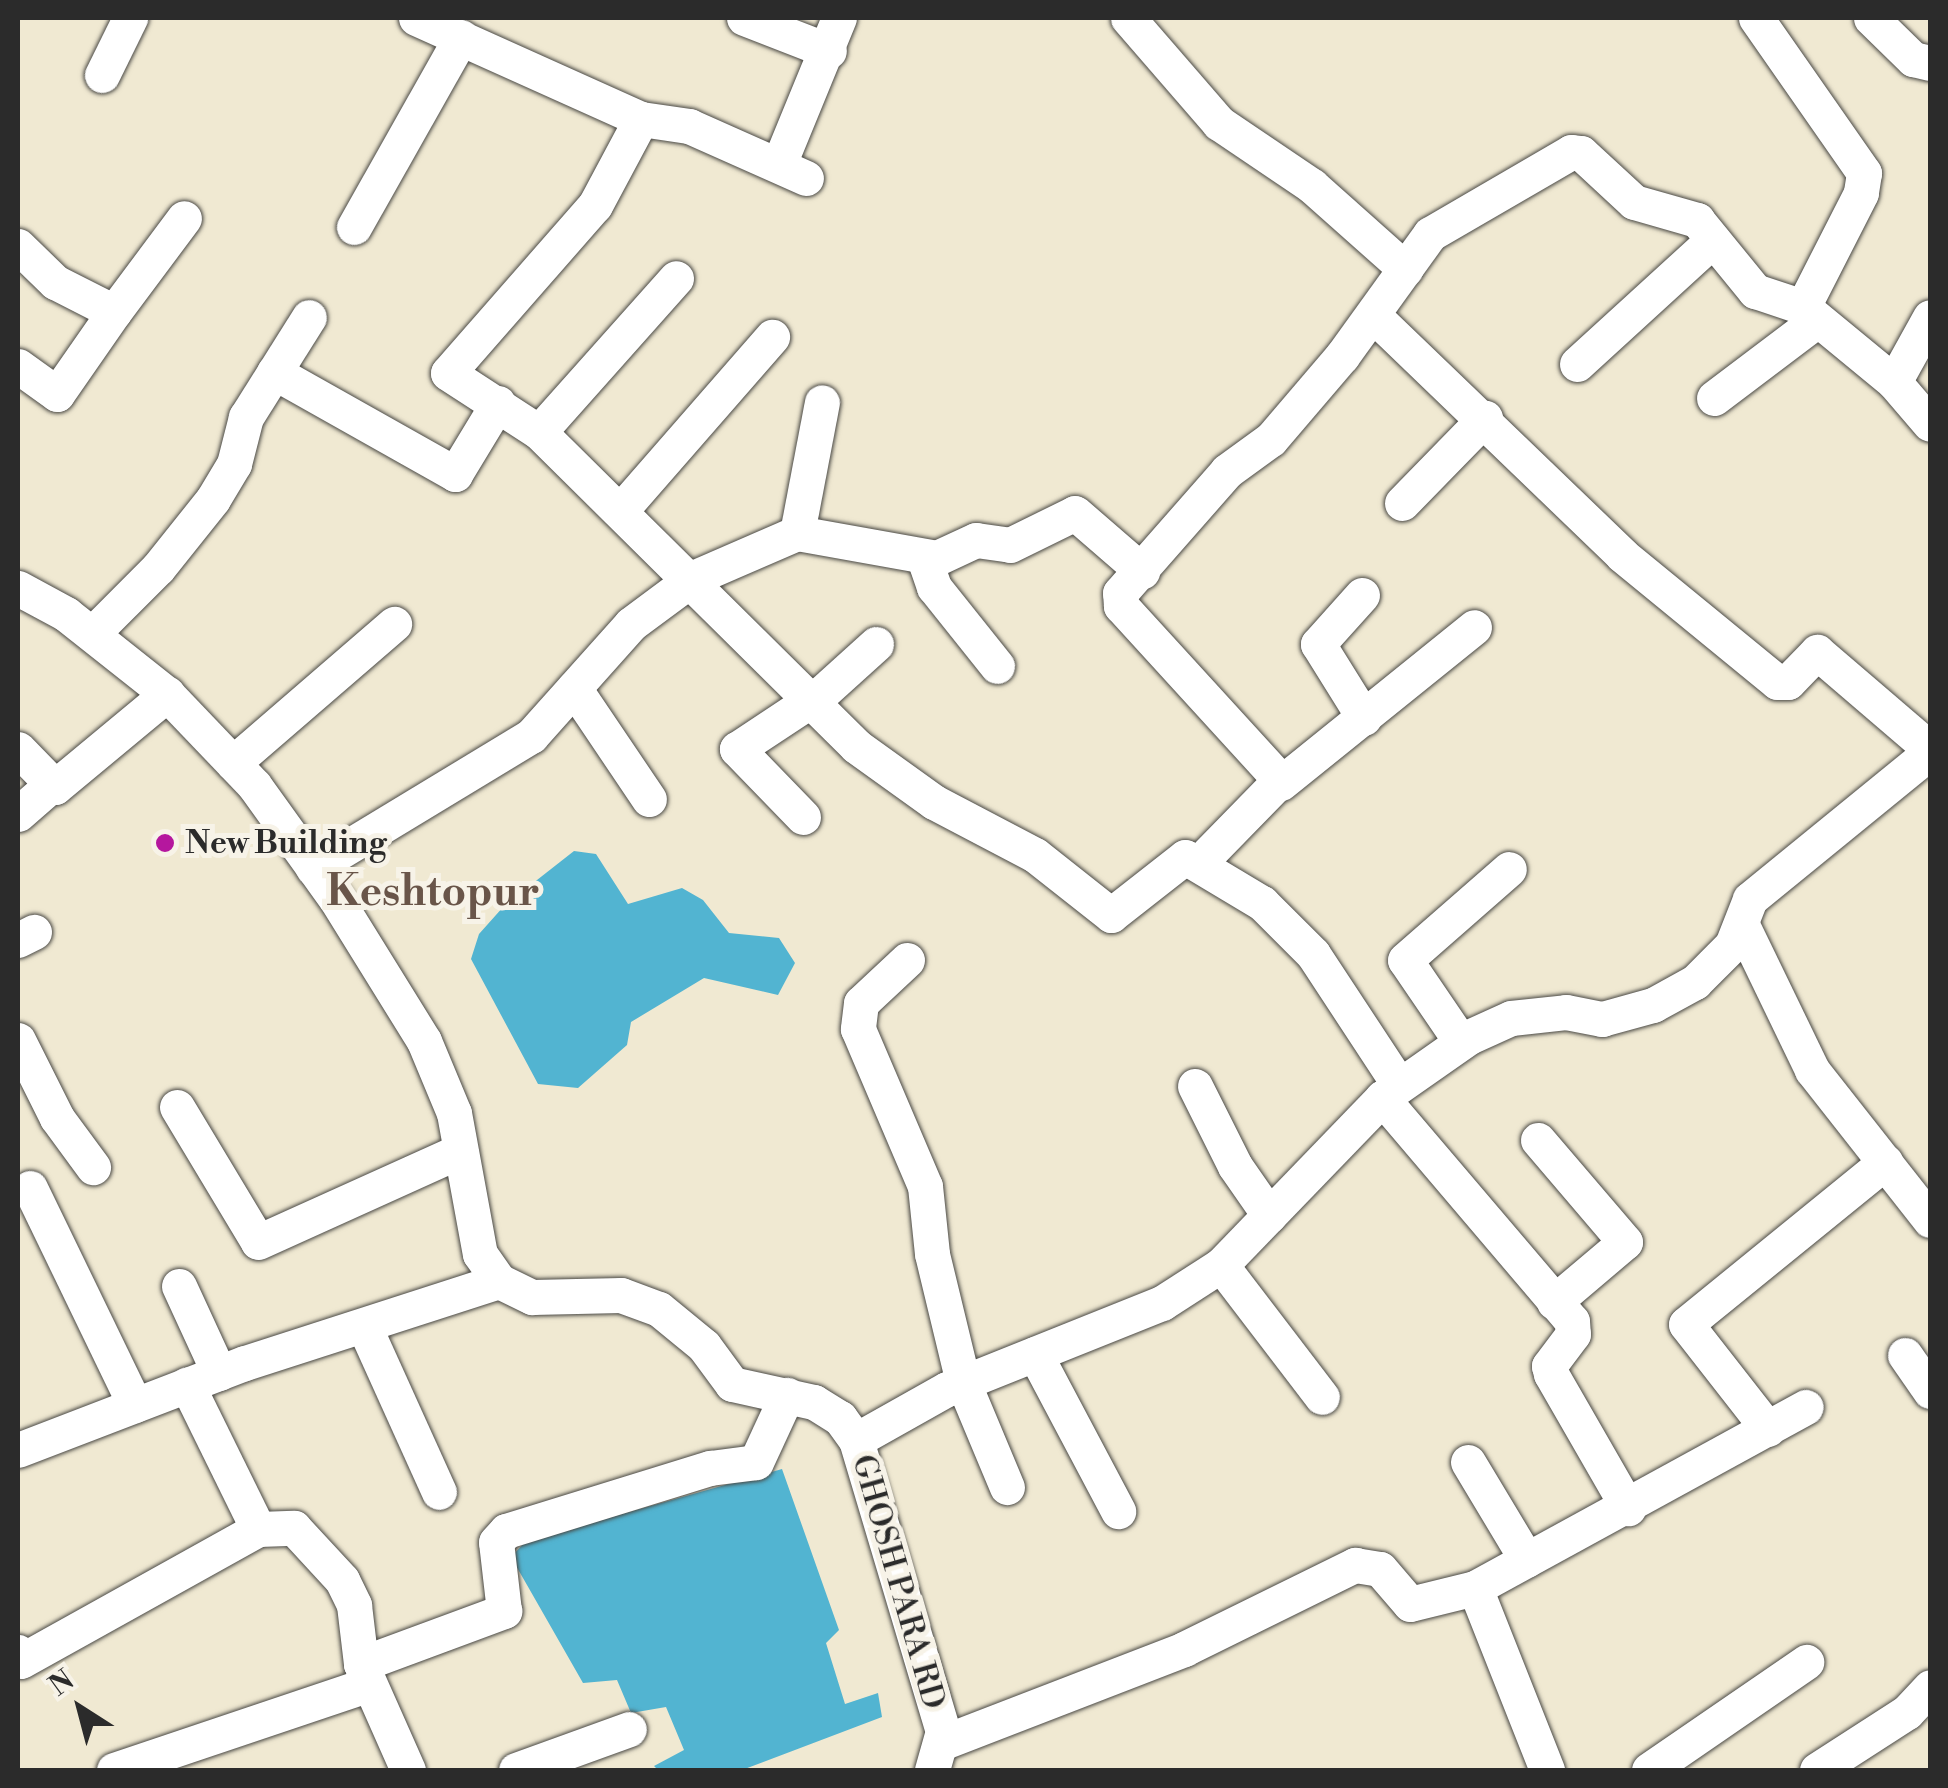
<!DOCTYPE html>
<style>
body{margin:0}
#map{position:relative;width:1948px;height:1788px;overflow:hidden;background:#f0e9d2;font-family:"Libre Bodoni",serif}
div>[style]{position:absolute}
.water>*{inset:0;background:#52b4d1}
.roads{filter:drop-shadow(0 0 2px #494844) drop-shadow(0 0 2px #494844)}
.minor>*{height:35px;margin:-17.5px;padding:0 17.5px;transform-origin:17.5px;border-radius:17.5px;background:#fff}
.dots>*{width:28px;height:28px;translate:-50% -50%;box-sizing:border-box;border:5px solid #f7f3e8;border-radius:50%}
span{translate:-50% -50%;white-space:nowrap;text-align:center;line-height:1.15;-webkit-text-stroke:10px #f7f3e8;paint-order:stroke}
.poi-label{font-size:32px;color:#2b2b2b;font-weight:700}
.left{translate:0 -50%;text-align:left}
.street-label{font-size:32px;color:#2b2b2b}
.district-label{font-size:42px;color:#695549;font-weight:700}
.frame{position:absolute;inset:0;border:20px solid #2b2b2b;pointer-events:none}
.north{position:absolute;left:30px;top:1658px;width:100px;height:100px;-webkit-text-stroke:8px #f7f3e8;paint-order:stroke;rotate:324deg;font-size:28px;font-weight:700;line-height:40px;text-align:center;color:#2b2b2b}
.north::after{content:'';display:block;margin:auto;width:35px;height:45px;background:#2b2b2b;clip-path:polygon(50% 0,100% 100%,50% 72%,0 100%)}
</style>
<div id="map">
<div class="water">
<i style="clip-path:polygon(574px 851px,596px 854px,628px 904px,682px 888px,703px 900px,729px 933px,779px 938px,795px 963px,778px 995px,704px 978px,631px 1022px,627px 1045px,578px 1088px,538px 1084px,471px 959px,479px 934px,504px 906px)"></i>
<i style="clip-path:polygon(782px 1469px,839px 1630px,826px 1643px,845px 1704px,878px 1693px,882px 1717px,742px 1770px,658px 1770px,654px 1766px,684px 1750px,666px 1707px,631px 1713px,617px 1680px,583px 1683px,511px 1557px,526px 1541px)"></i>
</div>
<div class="roads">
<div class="minor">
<i style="left:416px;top:18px;width:247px;rotate:24.2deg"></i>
<i style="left:641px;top:119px;width:49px;rotate:8.3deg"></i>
<i style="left:689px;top:126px;width:128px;rotate:24deg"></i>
<i style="left:744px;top:18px;width:91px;rotate:21.2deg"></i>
<i style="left:1128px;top:18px;width:139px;rotate:49.1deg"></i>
<i style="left:1219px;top:123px;width:112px;rotate:34.1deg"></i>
<i style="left:1312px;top:186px;width:125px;rotate:41.7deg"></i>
<i style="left:1756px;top:18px;width:189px;rotate:55.1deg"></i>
<i style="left:1864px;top:173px;width:20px;rotate:99deg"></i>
<i style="left:1861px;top:193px;width:128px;rotate:117deg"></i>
<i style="left:1871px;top:18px;width:59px;rotate:44.3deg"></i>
<i style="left:1913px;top:59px;width:17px;rotate:13deg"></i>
<i style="left:102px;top:75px;width:64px;rotate:-63.8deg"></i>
<i style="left:641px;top:119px;width:98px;rotate:118.1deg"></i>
<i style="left:595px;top:205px;width:223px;rotate:131.2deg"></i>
<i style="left:448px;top:373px;width:108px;rotate:33deg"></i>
<i style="left:539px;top:432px;width:446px;rotate:44.7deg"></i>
<i style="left:856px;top:746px;width:96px;rotate:35.7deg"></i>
<i style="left:934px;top:802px;width:114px;rotate:27.7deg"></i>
<i style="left:1035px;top:855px;width:97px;rotate:38.3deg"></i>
<i style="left:1111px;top:915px;width:94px;rotate:-38.1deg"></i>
<i style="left:1185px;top:857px;width:90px;rotate:30.9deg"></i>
<i style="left:1262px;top:903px;width:72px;rotate:45deg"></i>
<i style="left:1313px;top:954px;width:157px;rotate:56.7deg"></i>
<i style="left:779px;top:164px;width:158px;rotate:-67.7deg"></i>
<i style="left:354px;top:227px;width:218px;rotate:-60.6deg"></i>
<i style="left:18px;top:246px;width:52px;rotate:44.2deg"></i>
<i style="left:55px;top:282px;width:66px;rotate:27deg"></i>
<i style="left:114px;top:312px;width:117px;rotate:-53.3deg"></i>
<i style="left:1373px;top:315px;width:346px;rotate:43.9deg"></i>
<i style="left:1622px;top:555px;width:200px;rotate:39.3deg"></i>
<i style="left:1777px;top:682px;width:11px"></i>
<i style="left:1788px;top:682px;width:42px;rotate:-46deg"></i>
<i style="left:1817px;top:652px;width:149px;rotate:40.6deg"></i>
<i style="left:1577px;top:364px;width:184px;rotate:-42.4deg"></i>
<i style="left:18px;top:366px;width:48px;rotate:35.7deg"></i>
<i style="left:57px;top:394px;width:100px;rotate:-55.2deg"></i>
<i style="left:274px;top:372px;width:208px;rotate:29.4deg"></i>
<i style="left:455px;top:474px;width:83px;rotate:-58.8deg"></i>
<i style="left:1894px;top:382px;width:74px;rotate:-61deg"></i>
<i style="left:1714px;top:398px;width:129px;rotate:-37.1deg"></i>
<i style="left:539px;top:432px;width:206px;rotate:-48.3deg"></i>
<i style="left:1402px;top:503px;width:119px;rotate:-45.7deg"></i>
<i style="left:621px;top:510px;width:230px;rotate:-48.9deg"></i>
<i style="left:797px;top:533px;width:142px;rotate:10.1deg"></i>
<i style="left:937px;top:558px;width:43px;rotate:-24.8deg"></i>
<i style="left:976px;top:540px;width:34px;rotate:8deg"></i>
<i style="left:1010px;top:545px;width:72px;rotate:-26.2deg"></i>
<i style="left:1075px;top:513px;width:89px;rotate:40.9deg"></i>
<i style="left:924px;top:558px;width:31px;rotate:71deg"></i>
<i style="left:934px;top:587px;width:101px;rotate:51.4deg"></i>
<i style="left:18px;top:588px;width:55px;rotate:28.4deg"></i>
<i style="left:66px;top:614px;width:129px;rotate:38.4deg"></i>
<i style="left:167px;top:694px;width:126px;rotate:46.3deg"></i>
<i style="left:254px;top:785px;width:140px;rotate:54.3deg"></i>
<i style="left:336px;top:899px;width:167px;rotate:58.2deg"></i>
<i style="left:424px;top:1041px;width:78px;rotate:67.4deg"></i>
<i style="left:454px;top:1113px;width:143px;rotate:79.6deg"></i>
<i style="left:480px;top:1254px;width:33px;rotate:55deg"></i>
<i style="left:499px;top:1281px;width:37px;rotate:26deg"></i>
<i style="left:532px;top:1297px;width:89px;rotate:-1.3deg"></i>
<i style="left:621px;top:1295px;width:40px;rotate:20.2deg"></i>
<i style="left:659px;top:1309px;width:58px;rotate:39.4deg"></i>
<i style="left:704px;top:1346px;width:47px;rotate:53.6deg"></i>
<i style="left:732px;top:1384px;width:84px;rotate:12.4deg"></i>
<i style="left:814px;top:1402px;width:31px;rotate:32deg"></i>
<i style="left:840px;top:1418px;width:27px;rotate:54deg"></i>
<i style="left:856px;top:1440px;width:304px;rotate:73.4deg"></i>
<i style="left:943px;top:1731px;width:41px;rotate:105.8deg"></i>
<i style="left:1362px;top:595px;width:66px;rotate:131.9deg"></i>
<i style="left:1318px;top:644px;width:87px;rotate:58.1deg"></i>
<i style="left:92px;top:634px;width:93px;rotate:-45deg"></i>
<i style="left:158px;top:568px;width:88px;rotate:-51.4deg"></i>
<i style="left:213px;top:499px;width:41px;rotate:-59deg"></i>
<i style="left:234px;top:464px;width:49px;rotate:-75.7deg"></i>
<i style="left:246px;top:417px;width:118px;rotate:-57.8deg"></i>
<i style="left:574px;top:688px;width:134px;rotate:56deg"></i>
<i style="left:813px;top:701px;width:85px;rotate:-42.1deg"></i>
<i style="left:18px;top:749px;width:53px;rotate:45.8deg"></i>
<i style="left:55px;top:787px;width:146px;rotate:-39.7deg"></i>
<i style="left:233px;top:763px;width:213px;rotate:-40.8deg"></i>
<i style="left:1281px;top:783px;width:248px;rotate:-38.9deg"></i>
<i style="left:18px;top:814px;width:41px;rotate:-41.1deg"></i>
<i style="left:803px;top:817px;width:95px;rotate:-134.1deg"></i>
<i style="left:737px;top:749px;width:89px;rotate:-33.5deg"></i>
<i style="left:1200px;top:862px;width:115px;rotate:-45.7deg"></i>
<i style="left:1280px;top:780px;width:236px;rotate:-132.4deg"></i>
<i style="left:1121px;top:606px;width:13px;rotate:-94deg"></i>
<i style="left:1120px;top:593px;width:162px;rotate:-48.7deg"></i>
<i style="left:1227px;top:471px;width:54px;rotate:-36deg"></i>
<i style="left:1271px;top:439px;width:109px;rotate:-49.5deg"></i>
<i style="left:1342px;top:356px;width:150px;rotate:-54.2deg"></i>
<i style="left:1430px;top:234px;width:163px;rotate:-30.2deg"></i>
<i style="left:1571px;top:152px;width:10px;rotate:6deg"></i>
<i style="left:1581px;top:153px;width:72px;rotate:42.8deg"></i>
<i style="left:1634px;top:202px;width:66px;rotate:15.9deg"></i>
<i style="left:1697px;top:220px;width:92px;rotate:50.8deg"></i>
<i style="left:1755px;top:291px;width:51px;rotate:18.4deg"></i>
<i style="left:1803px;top:307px;width:118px;rotate:39.5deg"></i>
<i style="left:1894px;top:382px;width:55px;rotate:49.4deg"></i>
<i style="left:313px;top:868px;width:255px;rotate:-31.2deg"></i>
<i style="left:531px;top:736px;width:150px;rotate:-48.2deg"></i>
<i style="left:631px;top:624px;width:77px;rotate:-36.6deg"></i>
<i style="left:693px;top:578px;width:113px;rotate:-23.4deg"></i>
<i style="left:797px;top:533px;width:133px;rotate:-79.2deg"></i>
<i style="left:1743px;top:927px;width:159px;rotate:64.2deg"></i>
<i style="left:1812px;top:1070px;width:191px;rotate:51.8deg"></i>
<i style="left:18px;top:940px;width:18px;rotate:-27deg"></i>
<i style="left:907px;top:960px;width:63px;rotate:136.9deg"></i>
<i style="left:861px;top:1003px;width:26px;rotate:97deg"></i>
<i style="left:858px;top:1029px;width:171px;rotate:66.9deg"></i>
<i style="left:925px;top:1186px;width:68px;rotate:84.1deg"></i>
<i style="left:932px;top:1254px;width:132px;rotate:76.4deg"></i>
<i style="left:963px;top:1382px;width:114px;rotate:67.3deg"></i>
<i style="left:18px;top:1040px;width:87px;rotate:63.4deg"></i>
<i style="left:57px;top:1118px;width:61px;rotate:53.7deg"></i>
<i style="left:1461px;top:1042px;width:99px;rotate:-124.3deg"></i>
<i style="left:1405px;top:960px;width:138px;rotate:-41.2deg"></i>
<i style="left:1195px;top:1086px;width:89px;rotate:63.4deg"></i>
<i style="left:1235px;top:1166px;width:60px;rotate:55.2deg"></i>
<i style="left:1382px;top:1098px;width:293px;rotate:49.6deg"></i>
<i style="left:1572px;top:1321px;width:13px;rotate:86deg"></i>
<i style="left:1573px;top:1334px;width:40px;rotate:127deg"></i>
<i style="left:1549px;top:1366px;width:8px;rotate:76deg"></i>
<i style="left:1551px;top:1374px;width:155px;rotate:60.1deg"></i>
<i style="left:177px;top:1107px;width:157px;rotate:59deg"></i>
<i style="left:258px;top:1242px;width:222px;rotate:-24.3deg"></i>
<i style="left:1538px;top:1140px;width:134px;rotate:49.5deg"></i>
<i style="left:1625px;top:1242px;width:93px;rotate:139.8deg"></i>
<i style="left:30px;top:1188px;width:241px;rotate:64.2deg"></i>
<i style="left:1221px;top:1265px;width:166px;rotate:52.6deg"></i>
<i style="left:179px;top:1286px;width:96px;rotate:65.3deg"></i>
<i style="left:364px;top:1326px;width:182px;rotate:65.7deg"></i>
<i style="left:1035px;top:1354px;width:178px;rotate:62.1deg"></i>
<i style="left:1905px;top:1355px;width:44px;rotate:55.2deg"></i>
<i style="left:1768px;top:1429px;width:133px;rotate:-128deg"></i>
<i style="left:1686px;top:1324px;width:257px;rotate:-39.1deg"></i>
<i style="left:856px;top:1440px;width:104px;rotate:-29.3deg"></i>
<i style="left:947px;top:1389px;width:232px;rotate:-21.8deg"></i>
<i style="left:1162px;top:1303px;width:70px;rotate:-32.8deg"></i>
<i style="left:1221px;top:1265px;width:232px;rotate:-46deg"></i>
<i style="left:1382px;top:1098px;width:106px;rotate:-35deg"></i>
<i style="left:1469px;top:1037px;width:46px;rotate:-24.3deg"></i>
<i style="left:1511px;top:1018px;width:55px;rotate:-6.2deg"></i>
<i style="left:1566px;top:1012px;width:37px;rotate:11deg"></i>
<i style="left:1602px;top:1019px;width:53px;rotate:-15.4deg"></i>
<i style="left:1653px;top:1005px;width:48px;rotate:-28.7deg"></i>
<i style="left:1695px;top:982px;width:52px;rotate:-45deg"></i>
<i style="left:1732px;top:945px;width:49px;rotate:-68.6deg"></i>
<i style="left:1750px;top:899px;width:232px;rotate:-39.2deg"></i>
<i style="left:18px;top:1450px;width:243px;rotate:-21deg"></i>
<i style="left:245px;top:1363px;width:267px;rotate:-17.9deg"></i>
<i style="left:1468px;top:1462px;width:114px;rotate:59deg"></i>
<i style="left:258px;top:1529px;width:36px;rotate:-2deg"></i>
<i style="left:294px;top:1528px;width:71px;rotate:47.3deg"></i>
<i style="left:342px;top:1580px;width:28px;rotate:64deg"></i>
<i style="left:354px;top:1605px;width:59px;rotate:83.2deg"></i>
<i style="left:361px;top:1664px;width:116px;rotate:66.1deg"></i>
<i style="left:1475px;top:1588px;width:196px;rotate:68.4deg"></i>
<i style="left:18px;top:1652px;width:9px;rotate:72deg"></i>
<i style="left:21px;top:1661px;width:271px;rotate:-29.1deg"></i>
<i style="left:258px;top:1529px;width:161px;rotate:-116.2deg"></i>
<i style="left:361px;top:1664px;width:153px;rotate:-20.3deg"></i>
<i style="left:504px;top:1611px;width:69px;rotate:-96.6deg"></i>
<i style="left:496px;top:1542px;width:15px;rotate:-48deg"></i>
<i style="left:506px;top:1531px;width:214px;rotate:-17.2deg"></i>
<i style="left:710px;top:1468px;width:46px;rotate:-7.4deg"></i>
<i style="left:756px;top:1462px;width:74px;rotate:-65.2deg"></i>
<i style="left:941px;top:1743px;width:261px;rotate:-21.1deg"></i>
<i style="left:1184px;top:1649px;width:191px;rotate:-26.2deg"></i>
<i style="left:1355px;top:1565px;width:25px;rotate:9deg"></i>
<i style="left:1380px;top:1569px;width:46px;rotate:49.4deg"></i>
<i style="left:1410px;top:1604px;width:67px;rotate:-13.8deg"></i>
<i style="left:1475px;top:1588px;width:377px;rotate:-28.7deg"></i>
<i style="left:114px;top:1770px;width:269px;rotate:-18.6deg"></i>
<i style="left:516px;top:1770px;width:120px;rotate:-19.9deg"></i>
<i style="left:1649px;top:1770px;width:191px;rotate:-34.5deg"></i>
<i style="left:1817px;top:1770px;width:107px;rotate:-32.8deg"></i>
<i style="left:1907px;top:1712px;width:34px;rotate:-47deg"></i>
</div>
</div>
<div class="dots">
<i style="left:165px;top:843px;background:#b5179e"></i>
</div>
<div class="poi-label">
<span class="left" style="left:185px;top:843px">New Building</span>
</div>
<div class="street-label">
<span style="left:898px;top:1582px;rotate:74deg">GHOSH PARA RD</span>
</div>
<div class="district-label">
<span style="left:433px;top:893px">Keshtopur</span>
</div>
<div class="frame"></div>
<div class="north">N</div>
</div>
